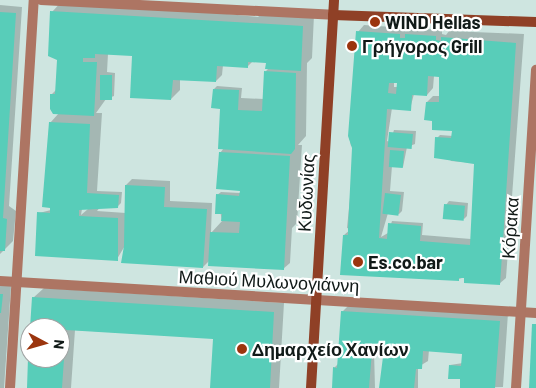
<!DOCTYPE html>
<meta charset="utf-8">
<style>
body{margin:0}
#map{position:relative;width:536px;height:388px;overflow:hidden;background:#cee5e0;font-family:Barlow,sans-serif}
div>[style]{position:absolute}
.shadow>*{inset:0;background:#0003}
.building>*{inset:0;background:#58cdb9;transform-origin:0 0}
.street>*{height:10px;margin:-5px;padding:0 5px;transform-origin:5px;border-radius:5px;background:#ad7563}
.secondary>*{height:10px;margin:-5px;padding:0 5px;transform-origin:5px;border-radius:5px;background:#8f4026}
.dots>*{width:14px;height:14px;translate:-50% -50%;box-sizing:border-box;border:2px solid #fff;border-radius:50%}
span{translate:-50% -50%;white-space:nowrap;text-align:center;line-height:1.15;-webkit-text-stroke:4.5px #fff;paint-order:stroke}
.poi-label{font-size:18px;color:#111a18;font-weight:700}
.left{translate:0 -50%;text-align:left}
.street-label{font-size:18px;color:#111a18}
.north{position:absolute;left:20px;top:318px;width:50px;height:50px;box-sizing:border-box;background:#fff;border:1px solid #a0a3a3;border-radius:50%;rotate:96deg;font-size:14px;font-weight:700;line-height:20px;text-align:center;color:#111a18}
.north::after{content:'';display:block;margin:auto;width:18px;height:22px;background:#9b350e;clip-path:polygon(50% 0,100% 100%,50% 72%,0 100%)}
</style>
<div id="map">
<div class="shadow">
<i style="clip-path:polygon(evenodd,63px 0,142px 10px,184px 10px,258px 17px,263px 12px,314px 15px,312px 58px,307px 63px,306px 136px,298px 145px,302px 145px,297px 223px,292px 228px,290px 263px,283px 269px,210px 260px,203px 267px,126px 244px,117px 259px,39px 213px,51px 210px,50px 123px,59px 113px,52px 94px,56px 90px,58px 59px,52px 12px,63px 0,134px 53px,171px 99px,180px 90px,180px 79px,216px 81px,222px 75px,223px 65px,247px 67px,253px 61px,267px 62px,269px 68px,266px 71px,264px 99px,241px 98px,242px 88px,217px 86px,214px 89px,222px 109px,224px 148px,220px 153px,241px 193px,221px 192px,217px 195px,222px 221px,211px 233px,212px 203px,170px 201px,170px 181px,132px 179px,126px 185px,126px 213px,97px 211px,101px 206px,118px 206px,121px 203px,122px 192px,97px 191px,102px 113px,96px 113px,106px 99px,114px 96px,115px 73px,107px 72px,108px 54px,134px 53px,63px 0,82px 209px,88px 209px,81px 215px,82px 209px)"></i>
<i style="clip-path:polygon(0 5px,22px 7px,9px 206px,16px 211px,13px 241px,0 254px)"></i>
<i style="clip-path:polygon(evenodd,364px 25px,406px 28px,405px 32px,413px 28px,442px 30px,442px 34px,446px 35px,449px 31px,524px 34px,506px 278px,499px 284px,465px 277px,459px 279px,344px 235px,351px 229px,347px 228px,355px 147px,351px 146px,349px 136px,358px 32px,364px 25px,442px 72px,440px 96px,433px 96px,427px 102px,433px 121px,453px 128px,453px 136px,440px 135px,437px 138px,451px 161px,476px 163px,471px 239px,422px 235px,423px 223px,392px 221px,388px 233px,381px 237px,388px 213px,399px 214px,402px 211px,404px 192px,390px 191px,392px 166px,403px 167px,407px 147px,415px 144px,416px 131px,394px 130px,390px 142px,387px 141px,392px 108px,410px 109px,414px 94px,427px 95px,433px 88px,434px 76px,442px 72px,364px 25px,394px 82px,398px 82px,398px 87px,394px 87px,394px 82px)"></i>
<i style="clip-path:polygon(449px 201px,468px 203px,467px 216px,464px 219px,446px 205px)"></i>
<i style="clip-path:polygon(0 285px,11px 286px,4px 388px,0 388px)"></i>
<i style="clip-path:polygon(44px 288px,284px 303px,279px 388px,211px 388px,214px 338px,75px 330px,71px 388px,28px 388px,30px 353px,30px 358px,60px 358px,60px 328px,32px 328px,33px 298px)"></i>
<i style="clip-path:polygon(348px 306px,508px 313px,503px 387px,461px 388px,462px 376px,450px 365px,463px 363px,463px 353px,429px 350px,428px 361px,418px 367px,418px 388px,381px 388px,386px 346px,374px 350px,375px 388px,333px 388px,334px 368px,339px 363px,342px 312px)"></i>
</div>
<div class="building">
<i style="clip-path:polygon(50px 11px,303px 26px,301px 71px,265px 69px,266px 63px,248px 62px,248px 68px,217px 66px,216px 82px,173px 80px,171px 100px,130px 98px,132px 56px,95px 54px,95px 58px,83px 58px,83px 62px,97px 62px,94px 116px,53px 114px,50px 109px,50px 94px,55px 94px,57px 60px,48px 56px)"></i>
<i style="clip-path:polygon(0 12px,16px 13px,3px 218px,7px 219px,5px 251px,0 251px)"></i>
<i style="clip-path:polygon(evenodd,356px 31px,400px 34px,400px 38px,405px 38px,405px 34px,436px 36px,436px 40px,441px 41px,441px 37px,516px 43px,500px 285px,464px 283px,464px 278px,459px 278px,459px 281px,340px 275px,343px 235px,348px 235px,348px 229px,352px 148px,348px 136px,356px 31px,439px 73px,439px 102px,426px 102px,424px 120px,432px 121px,432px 130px,452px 131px,451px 138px,435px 137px,434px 158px,474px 164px,470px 245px,420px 241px,421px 226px,388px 223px,387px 239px,379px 238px,387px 109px,411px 111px,412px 95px,427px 96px,428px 76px,439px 77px,439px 73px,356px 31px,389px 83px,397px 83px,396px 94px,388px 93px,389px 83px)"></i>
<i style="clip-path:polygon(264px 71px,296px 73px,295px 149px,291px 154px,218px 149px,220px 109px,211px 108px,213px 89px,239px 90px,238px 110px,262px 111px)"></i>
<i style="left:100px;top:75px;width:12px;height:25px"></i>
<i style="clip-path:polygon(49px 122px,90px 124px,87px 193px,119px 195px,118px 208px,79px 210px,79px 216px,118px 218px,118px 261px,35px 256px,37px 212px,50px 213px,50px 208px,42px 207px)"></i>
<i style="left:389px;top:132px;width:24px;height:15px;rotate:5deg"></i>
<i style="left:390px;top:150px;width:14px;height:17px;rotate:4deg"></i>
<i style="clip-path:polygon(219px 152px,290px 156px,284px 270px,208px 266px,210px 232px,239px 233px,240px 222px,221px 221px,222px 214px,215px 214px,216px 194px,239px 196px,240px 191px,216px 189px)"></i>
<i style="clip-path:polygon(125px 185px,165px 187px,164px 207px,207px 209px,203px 268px,121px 263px,124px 246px)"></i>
<i style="left:385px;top:193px;width:16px;height:21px;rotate:7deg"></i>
<i style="left:444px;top:204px;width:21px;height:15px;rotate:5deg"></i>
<i style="clip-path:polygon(0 294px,3px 294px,1px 313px,0 313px)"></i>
<i style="clip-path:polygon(32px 297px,274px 312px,270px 388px,210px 388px,213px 339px,66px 330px,62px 388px,27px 388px,28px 358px,60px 358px,60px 328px,30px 328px)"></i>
<i style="clip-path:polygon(341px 311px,500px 321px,495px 388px,460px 388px,460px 379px,448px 379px,449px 365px,461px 366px,462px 354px,423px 351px,422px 369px,416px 369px,414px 388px,379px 388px,384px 349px,380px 349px,372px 351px,369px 388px,332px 388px,333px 367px,337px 368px)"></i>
<i style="clip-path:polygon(532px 324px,536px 324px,536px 388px,529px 388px)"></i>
</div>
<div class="street">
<i style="left:41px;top:0;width:292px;rotate:2.9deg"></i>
<i style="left:0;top:281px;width:537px;rotate:3.42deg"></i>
<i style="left:10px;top:388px;width:389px;rotate:-86.5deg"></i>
<i style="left:516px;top:388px;width:319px;rotate:-86.4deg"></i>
</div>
<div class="secondary">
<i style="left:333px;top:15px;width:203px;rotate:2deg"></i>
<i style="left:311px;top:388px;width:389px;rotate:-86.6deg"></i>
</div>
<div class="dots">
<i style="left:375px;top:22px;background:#9b350e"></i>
<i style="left:352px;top:46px;background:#9b350e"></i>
<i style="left:358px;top:262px;background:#9b350e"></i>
<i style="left:242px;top:349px;background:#9b350e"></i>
</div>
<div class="poi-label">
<span class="left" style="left:385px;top:22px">WIND Hellas</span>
<span class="left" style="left:362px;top:46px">Γρήγορος Grill</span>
<span class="left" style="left:368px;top:262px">Es.co.bar</span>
<span class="left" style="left:252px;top:349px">Δημαρχείο Χανίων</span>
</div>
<div class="street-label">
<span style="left:306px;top:193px;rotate:-87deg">Κυδωνίας</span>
<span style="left:510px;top:228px;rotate:-86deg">Κόρακα</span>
<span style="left:269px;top:281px;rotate:3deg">Μαθιού Μυλωνογιάννη</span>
</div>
<div class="north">N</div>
</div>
